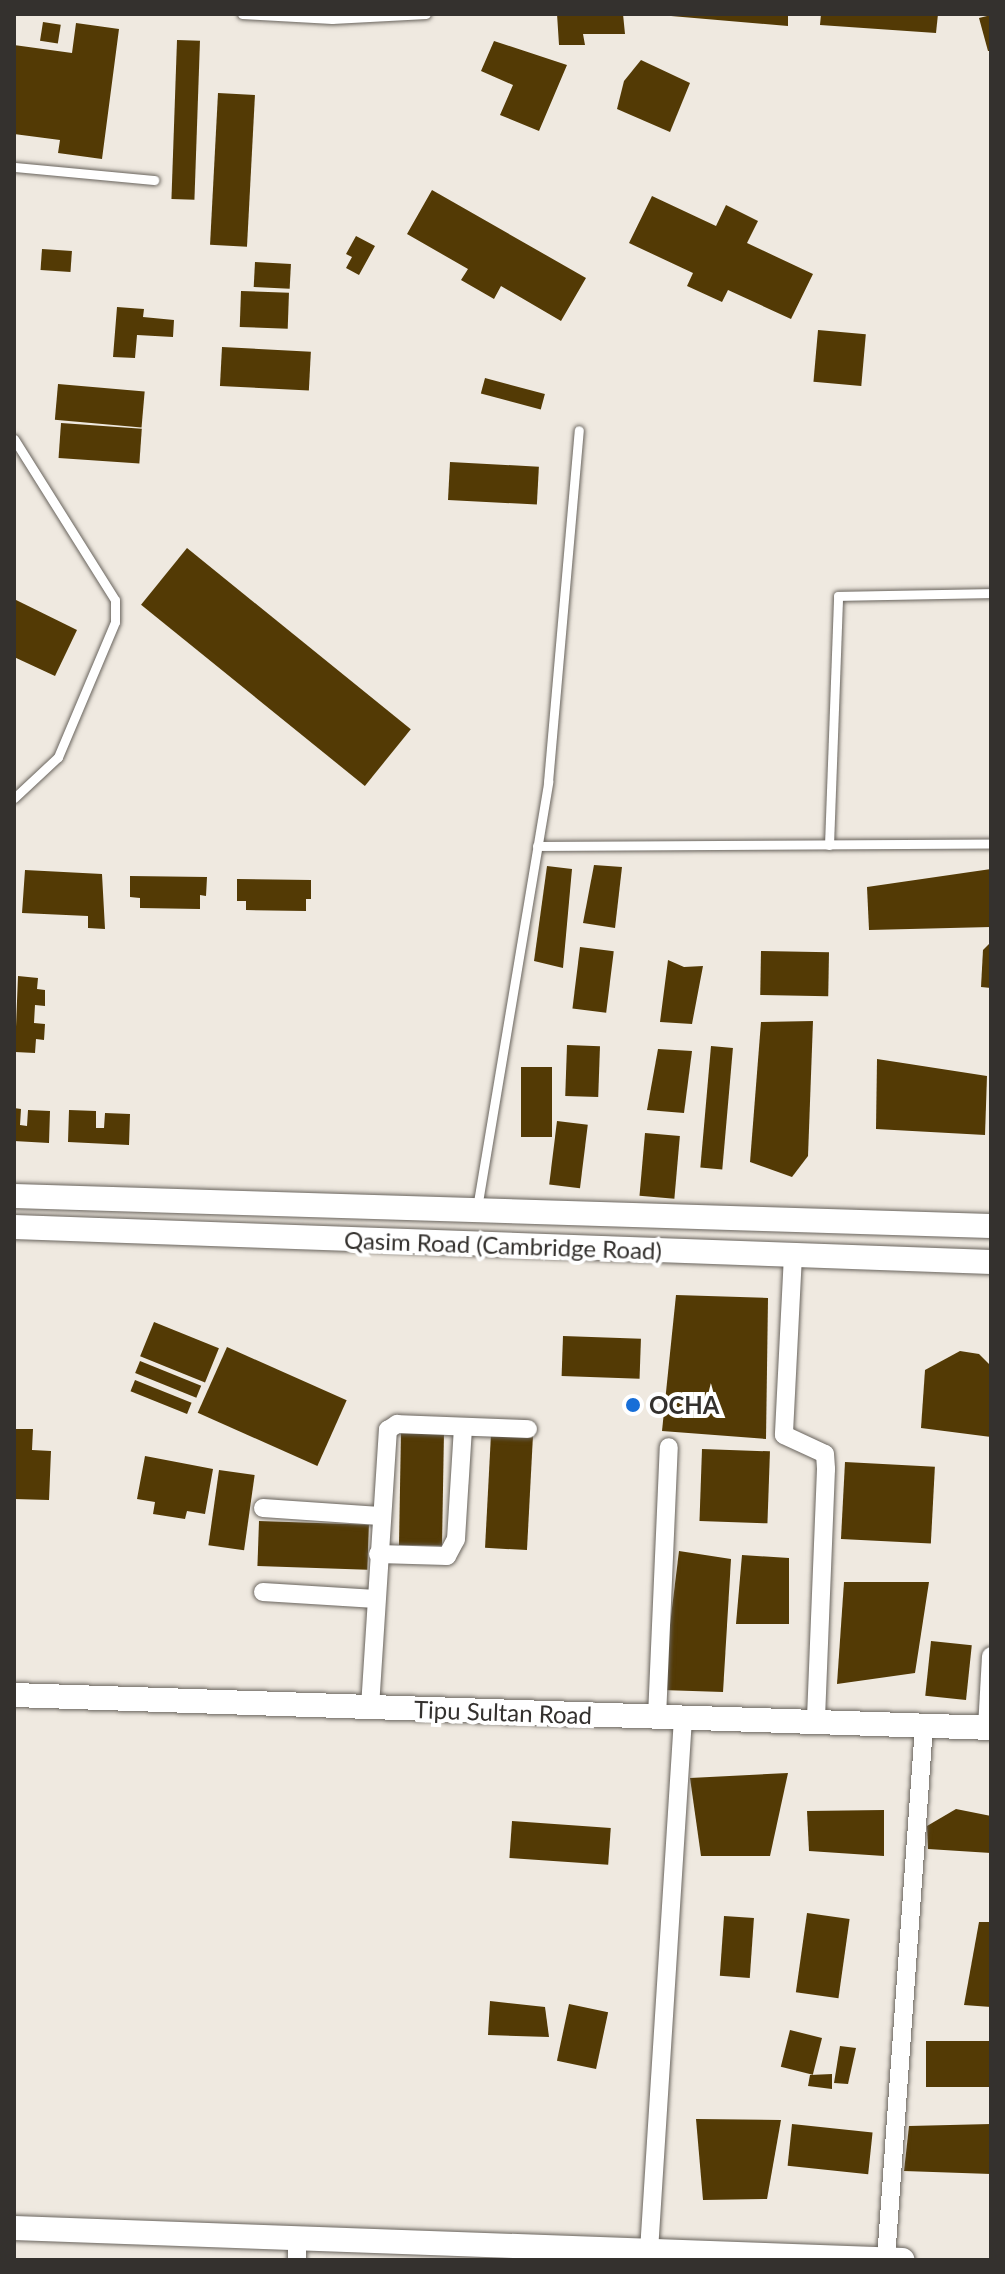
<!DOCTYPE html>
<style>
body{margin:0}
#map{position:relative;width:1005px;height:2274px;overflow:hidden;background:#efe9e0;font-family:Lato,sans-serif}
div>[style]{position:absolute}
.building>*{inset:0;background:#533a05;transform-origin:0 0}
.roads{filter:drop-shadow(0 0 2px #69645d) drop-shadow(0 0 2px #69645d)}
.lane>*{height:9px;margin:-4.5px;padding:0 4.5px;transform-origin:4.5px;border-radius:4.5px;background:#fff}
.street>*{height:18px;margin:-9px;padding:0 9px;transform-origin:9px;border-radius:9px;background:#fff}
.secondary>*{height:24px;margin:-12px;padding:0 12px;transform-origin:12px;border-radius:12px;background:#fff}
.dots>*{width:22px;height:22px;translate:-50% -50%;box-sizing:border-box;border:4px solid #fff;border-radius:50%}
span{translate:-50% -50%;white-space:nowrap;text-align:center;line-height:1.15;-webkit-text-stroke:8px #fff;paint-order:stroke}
.street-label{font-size:24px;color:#34312e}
.poi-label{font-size:24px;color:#34312e;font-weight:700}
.left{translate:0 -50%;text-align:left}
.frame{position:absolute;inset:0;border:16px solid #34312e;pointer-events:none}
</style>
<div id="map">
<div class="building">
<i style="clip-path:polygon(557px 14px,623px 14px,625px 34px,583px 34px,585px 45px,559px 45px)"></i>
<i style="clip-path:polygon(671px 14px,788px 14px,788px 26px,671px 16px)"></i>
<i style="clip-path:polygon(821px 14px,938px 14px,936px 33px,820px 25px)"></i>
<i style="clip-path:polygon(991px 15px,991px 51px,988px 51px,979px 18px)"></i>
<i style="left:43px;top:22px;width:18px;height:19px;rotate:9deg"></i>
<i style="clip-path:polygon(76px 23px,119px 29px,102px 159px,58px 153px,60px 140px,14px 134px,14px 45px,72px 53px)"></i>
<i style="left:177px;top:40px;width:23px;height:159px;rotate:2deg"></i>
<i style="clip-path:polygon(494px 41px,567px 65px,539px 131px,500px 115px,513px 85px,481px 71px)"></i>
<i style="clip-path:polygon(641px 60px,690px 83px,670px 132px,617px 109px,624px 81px)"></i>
<i style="left:218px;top:93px;width:37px;height:152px;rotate:3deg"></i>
<i style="clip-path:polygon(432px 190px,586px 278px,561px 321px,501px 286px,494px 299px,461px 280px,468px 269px,407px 234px)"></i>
<i style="clip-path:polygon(652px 196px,716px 226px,726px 205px,758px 221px,747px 243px,813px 274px,791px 319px,728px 290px,722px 302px,687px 286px,693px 273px,629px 243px)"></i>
<i style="clip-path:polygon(356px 236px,375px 246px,359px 275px,346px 268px,352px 257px,346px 254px)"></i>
<i style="left:42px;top:249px;width:30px;height:21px;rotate:4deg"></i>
<i style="left:255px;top:262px;width:36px;height:25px;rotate:3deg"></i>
<i style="left:241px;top:291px;width:48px;height:36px;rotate:2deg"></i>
<i style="clip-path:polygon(117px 307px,144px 309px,143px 317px,174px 320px,173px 337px,137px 335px,135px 358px,113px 357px)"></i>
<i style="left:818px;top:330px;width:48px;height:52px;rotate:5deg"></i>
<i style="left:222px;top:347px;width:89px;height:39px;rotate:3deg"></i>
<i style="left:485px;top:378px;width:62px;height:16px;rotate:15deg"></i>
<i style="left:58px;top:384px;width:87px;height:36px;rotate:5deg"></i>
<i style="left:61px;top:423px;width:81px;height:35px;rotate:4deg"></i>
<i style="left:450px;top:462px;width:89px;height:38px;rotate:3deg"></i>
<i style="left:187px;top:548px;width:288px;height:73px;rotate:39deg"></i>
<i style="clip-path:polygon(14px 599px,77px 630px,55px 676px,14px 657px)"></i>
<i style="clip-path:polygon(594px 865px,622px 867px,615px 928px,583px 923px)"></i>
<i style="clip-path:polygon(547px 866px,572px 869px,563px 968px,534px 961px)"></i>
<i style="clip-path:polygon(991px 869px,991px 927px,869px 930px,867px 887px)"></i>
<i style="clip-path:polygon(25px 870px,102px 874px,105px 929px,88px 928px,88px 916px,22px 913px)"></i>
<i style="clip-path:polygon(130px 876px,207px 877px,206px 896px,200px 895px,200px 909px,140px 908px,140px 898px,130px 897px)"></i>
<i style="clip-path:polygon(237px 879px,311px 880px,311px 899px,306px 899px,306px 911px,246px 910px,246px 901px,237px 901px)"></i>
<i style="clip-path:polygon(991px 942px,991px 988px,981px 987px,983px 950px)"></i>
<i style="left:580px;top:947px;width:34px;height:62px;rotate:7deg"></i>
<i style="left:761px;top:951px;width:68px;height:44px;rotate:1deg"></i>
<i style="clip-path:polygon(668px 960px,684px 967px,703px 966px,692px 1024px,660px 1022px)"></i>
<i style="clip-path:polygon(18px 976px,38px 978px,37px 989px,45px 990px,45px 1006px,35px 1005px,34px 1023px,45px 1024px,44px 1040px,36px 1039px,35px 1053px,15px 1052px)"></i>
<i style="clip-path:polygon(813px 1021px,808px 1156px,792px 1177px,750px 1162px,761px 1022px)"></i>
<i style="left:567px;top:1045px;width:33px;height:51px;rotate:2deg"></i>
<i style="left:711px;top:1046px;width:22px;height:122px;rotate:5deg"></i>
<i style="clip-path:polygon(658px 1049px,692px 1051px,684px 1113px,647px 1110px)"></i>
<i style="clip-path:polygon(877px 1059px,987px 1076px,985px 1135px,876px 1129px)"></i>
<i style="left:521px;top:1067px;width:31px;height:70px"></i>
<i style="clip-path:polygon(14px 1108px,21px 1109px,20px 1125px,27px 1126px,28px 1110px,50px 1111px,49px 1143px,14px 1141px)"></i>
<i style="clip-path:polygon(69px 1110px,96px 1111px,96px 1128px,104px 1128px,105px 1113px,130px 1114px,129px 1145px,68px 1142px)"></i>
<i style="left:557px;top:1121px;width:31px;height:64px;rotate:7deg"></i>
<i style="left:645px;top:1133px;width:35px;height:63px;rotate:5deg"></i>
<i style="clip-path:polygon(676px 1295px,768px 1298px,766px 1439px,662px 1431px)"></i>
<i style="left:154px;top:1322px;width:70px;height:37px;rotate:22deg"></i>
<i style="left:563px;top:1336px;width:78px;height:40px;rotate:2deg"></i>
<i style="left:227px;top:1347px;width:131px;height:72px;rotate:24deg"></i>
<i style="clip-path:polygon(960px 1351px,979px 1354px,991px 1366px,991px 1437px,921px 1428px,925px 1370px)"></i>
<i style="left:140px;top:1361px;width:66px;height:13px;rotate:22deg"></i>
<i style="left:135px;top:1380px;width:61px;height:12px;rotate:22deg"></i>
<i style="clip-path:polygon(14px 1429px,33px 1429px,32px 1450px,51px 1451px,49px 1500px,14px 1499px)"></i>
<i style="left:401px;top:1431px;width:43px;height:114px;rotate:1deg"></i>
<i style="left:491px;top:1434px;width:42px;height:114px;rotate:3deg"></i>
<i style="left:702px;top:1449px;width:68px;height:72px;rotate:2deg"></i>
<i style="clip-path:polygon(145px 1456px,213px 1469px,205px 1514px,187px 1511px,185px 1519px,153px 1514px,155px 1502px,137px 1499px)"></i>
<i style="left:845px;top:1462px;width:90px;height:77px;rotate:3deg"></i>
<i style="left:219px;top:1470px;width:36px;height:76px;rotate:8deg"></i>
<i style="left:259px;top:1521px;width:110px;height:45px;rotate:2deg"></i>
<i style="clip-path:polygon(679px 1551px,731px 1559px,723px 1692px,662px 1690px)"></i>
<i style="clip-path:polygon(742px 1555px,789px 1558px,789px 1624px,736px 1624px)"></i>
<i style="clip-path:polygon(844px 1582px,929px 1582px,915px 1673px,837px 1684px)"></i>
<i style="left:931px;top:1641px;width:41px;height:55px;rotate:6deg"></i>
<i style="clip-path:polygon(788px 1773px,770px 1856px,701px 1856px,690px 1778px)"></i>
<i style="clip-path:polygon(956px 1809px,991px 1816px,991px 1853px,928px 1849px,927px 1826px)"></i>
<i style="clip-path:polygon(884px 1810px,884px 1856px,809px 1851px,807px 1811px)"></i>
<i style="left:512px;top:1821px;width:99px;height:37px;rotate:4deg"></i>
<i style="left:807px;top:1913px;width:43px;height:80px;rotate:8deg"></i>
<i style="left:724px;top:1916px;width:30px;height:60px;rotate:4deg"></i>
<i style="clip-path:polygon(979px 1922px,991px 1922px,991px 2007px,964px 2005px)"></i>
<i style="clip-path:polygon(490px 2001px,545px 2007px,549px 2037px,488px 2035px)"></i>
<i style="left:569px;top:2004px;width:40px;height:58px;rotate:12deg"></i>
<i style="left:790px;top:2030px;width:33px;height:38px;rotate:14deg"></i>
<i style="left:926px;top:2041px;width:65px;height:46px"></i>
<i style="clip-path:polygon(840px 2046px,856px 2048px,848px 2084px,834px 2083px)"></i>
<i style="clip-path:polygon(832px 2074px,832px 2089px,808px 2086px,810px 2075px)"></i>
<i style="clip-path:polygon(696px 2119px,781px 2120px,767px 2199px,703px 2200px)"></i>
<i style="left:792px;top:2124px;width:81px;height:42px;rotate:6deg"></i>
<i style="clip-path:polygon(991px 2124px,991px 2174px,904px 2171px,909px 2126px)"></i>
</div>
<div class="roads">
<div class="lane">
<i style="left:242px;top:14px;width:90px;rotate:3.2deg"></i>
<i style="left:332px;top:19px;width:94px;rotate:-3deg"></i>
<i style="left:14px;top:167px;width:141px;rotate:5.3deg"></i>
<i style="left:14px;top:439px;width:190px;rotate:57.9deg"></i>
<i style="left:115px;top:600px;width:22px;rotate:90deg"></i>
<i style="left:115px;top:622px;width:147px;rotate:112.9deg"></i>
<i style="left:58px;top:757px;width:60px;rotate:137deg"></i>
<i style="left:829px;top:845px;width:249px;rotate:-87.9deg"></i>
<i style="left:838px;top:596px;width:153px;rotate:-1.1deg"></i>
<i style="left:537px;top:846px;width:454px;rotate:-0.3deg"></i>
<i style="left:477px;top:1208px;width:432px;rotate:-80.5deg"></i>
<i style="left:548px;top:782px;width:353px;rotate:-85deg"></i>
</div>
<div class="street">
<i style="left:793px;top:1255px;width:180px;rotate:92.9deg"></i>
<i style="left:784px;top:1435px;width:45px;rotate:24.9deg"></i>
<i style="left:825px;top:1454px;width:15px;rotate:86deg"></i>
<i style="left:826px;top:1469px;width:253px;rotate:92.3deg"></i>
<i style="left:263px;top:1508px;width:117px;rotate:3.9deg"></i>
<i style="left:378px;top:1554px;width:69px;rotate:1.7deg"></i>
<i style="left:447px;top:1556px;width:19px;rotate:-62deg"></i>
<i style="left:456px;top:1539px;width:112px;rotate:-86.4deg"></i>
<i style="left:263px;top:1592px;width:113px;rotate:3.5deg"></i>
<i style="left:370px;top:1707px;width:278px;rotate:-86.3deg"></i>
<i style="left:388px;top:1430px;width:11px;rotate:-34deg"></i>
<i style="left:397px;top:1424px;width:131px;rotate:2.2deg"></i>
<i style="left:657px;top:1717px;width:270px;rotate:-87.5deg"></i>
<i style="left:987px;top:1728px;width:72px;rotate:-86.8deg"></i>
<i style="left:649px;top:2251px;width:534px;rotate:-86.35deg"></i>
<i style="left:886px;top:2259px;width:534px;rotate:-85.92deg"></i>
<i style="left:297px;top:2260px;width:22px;rotate:-90deg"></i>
</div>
<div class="secondary">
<i style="left:14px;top:1196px;width:977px;rotate:1.76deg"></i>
<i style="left:14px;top:1227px;width:978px;rotate:2.05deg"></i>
<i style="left:14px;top:1695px;width:978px;rotate:1.93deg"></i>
<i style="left:14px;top:2228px;width:889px;rotate:2.06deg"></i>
</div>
</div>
<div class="dots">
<i style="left:633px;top:1405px;background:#176ed7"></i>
</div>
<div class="street-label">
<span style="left:503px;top:1245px;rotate:2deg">Qasim Road (Cambridge Road)</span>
<span style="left:503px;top:1712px;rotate:2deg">Tipu Sultan Road</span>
</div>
<div class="poi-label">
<span class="left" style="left:649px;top:1405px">OCHA</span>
</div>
<div class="frame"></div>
</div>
